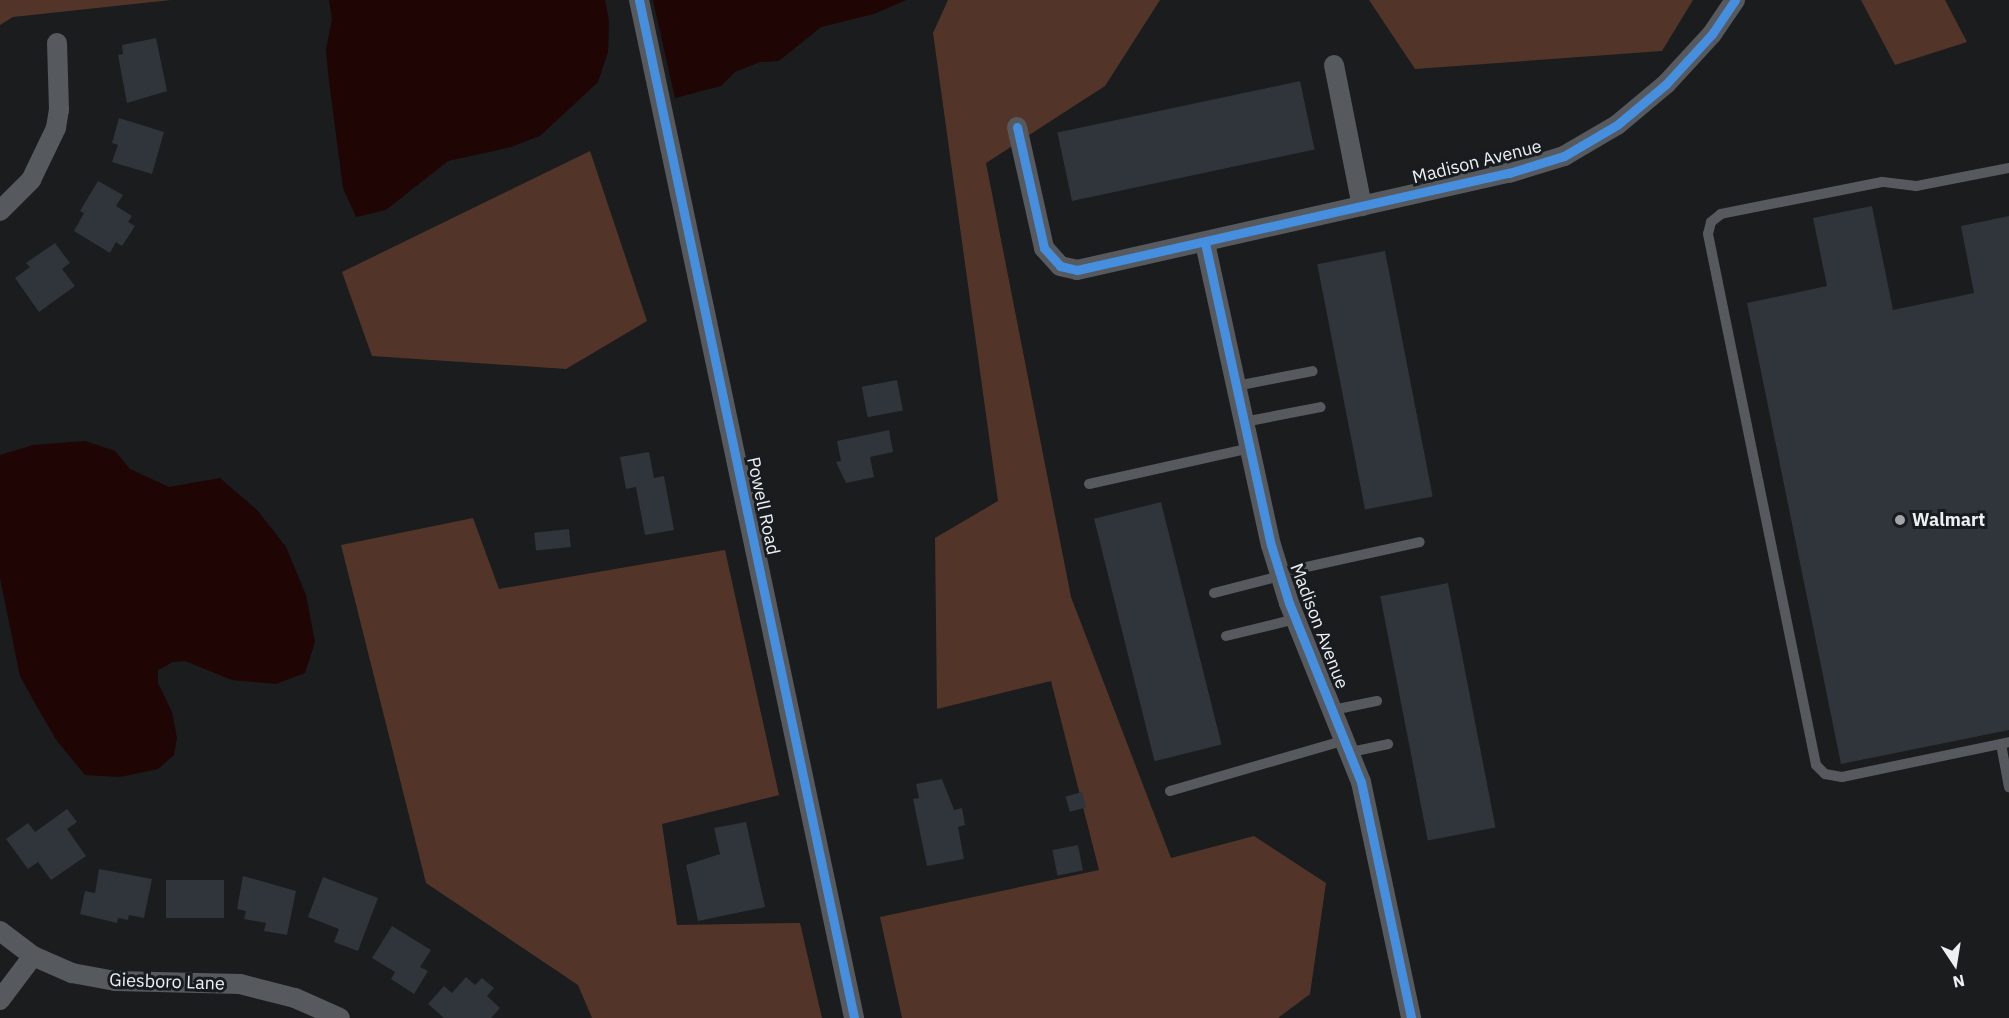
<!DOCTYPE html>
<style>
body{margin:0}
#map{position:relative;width:2009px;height:1018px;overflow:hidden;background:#1a1c1e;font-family:"IBM Plex Sans",sans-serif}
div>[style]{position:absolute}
.forest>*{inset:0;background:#523528}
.water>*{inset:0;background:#1f0503}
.building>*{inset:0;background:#2f353b;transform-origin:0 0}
.service>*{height:10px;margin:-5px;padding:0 5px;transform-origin:5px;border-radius:5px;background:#56595e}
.minor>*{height:20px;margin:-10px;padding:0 10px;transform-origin:10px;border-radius:10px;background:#56595e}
.cycleway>*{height:9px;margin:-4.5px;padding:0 4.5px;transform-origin:4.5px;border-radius:4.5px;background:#468fdf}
.dots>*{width:16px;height:16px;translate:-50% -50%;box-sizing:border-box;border:3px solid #181c20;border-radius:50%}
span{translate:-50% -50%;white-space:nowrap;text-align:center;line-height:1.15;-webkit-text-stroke:6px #181c20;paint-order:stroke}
.street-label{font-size:18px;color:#edf0f3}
.poi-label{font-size:18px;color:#edf0f3;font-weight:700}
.left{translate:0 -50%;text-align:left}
.north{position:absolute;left:1925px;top:934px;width:60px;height:60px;-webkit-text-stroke:4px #181c20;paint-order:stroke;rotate:168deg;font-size:16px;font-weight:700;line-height:24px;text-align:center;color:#edf0f3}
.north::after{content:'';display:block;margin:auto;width:21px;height:27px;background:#edf0f3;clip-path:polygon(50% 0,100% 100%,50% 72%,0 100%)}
</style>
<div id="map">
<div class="forest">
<i style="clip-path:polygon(0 0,171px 0,13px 17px,0 25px)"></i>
<i style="clip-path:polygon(948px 0,1160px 0,1105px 86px,986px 163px,1071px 597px,1171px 858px,1254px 836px,1326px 883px,1310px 994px,1278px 1018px,902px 1018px,880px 917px,1099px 870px,1051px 681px,937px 709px,935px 538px,998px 501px,933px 33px)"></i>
<i style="clip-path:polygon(1369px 0,1693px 0,1662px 51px,1415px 69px)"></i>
<i style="clip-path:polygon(1861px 0,1945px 0,1967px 42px,1895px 65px)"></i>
<i style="clip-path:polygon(590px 151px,647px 321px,566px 369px,372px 356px,342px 272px)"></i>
<i style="clip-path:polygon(473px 518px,499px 589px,725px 550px,779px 795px,662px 824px,677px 925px,800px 923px,822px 1018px,592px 1018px,578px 985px,426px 883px,341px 545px)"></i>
</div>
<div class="water">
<i style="clip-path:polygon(329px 0,605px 0,609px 21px,608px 52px,598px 82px,540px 136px,511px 147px,448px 161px,386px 210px,356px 217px,343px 188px,329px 81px,326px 50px,332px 19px)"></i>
<i style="clip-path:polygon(653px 0,906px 0,874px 14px,821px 27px,779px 61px,760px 62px,735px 72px,721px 86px,675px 98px)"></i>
<i style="clip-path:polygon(85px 441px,115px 451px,130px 469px,169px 487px,220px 478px,258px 511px,286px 547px,306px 595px,315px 642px,305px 673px,276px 684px,232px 680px,185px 661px,173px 662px,158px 670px,158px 683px,172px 712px,177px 738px,174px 755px,158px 769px,120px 777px,85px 775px,57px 741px,36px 705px,20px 676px,0 578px,0 455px,33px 445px)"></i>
</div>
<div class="building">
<i style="clip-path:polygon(156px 38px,167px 91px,127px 103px,118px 55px,123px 54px,122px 45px)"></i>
<i style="left:1300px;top:81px;width:70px;height:248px;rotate:78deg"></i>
<i style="clip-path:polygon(119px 118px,164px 132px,152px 174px,112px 162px,118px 145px,112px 143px)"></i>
<i style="clip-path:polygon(98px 181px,123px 195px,116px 206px,132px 216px,128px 222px,135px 226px,122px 246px,116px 242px,110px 253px,74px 231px,84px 213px,80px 211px)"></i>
<i style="clip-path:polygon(1872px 206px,1893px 310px,1974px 293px,1961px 226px,2009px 216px,2009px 730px,1841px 764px,1747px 303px,1827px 286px,1813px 218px)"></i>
<i style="clip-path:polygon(55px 243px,70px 263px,62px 269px,75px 286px,39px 312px,15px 278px,30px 267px,26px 263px)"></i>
<i style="left:1385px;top:251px;width:250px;height:69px;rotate:79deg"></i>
<i style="left:897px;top:380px;width:31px;height:36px;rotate:79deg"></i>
<i style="clip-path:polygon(889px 430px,893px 452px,870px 457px,874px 477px,846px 483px,836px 462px,841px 461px,837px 441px)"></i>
<i style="clip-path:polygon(649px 452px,654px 478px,664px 476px,674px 530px,645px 535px,636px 487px,626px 489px,620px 457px)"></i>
<i style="left:1161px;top:502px;width:250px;height:69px;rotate:76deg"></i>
<i style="left:569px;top:529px;width:18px;height:35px;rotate:84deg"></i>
<i style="left:1448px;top:583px;width:249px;height:69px;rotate:79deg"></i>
<i style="clip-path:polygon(942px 779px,954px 810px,962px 808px,965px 825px,958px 827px,964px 859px,927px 866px,913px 799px,919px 798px,916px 784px)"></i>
<i style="left:1082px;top:792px;width:16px;height:17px;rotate:75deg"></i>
<i style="clip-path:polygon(67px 809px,77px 822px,67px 829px,86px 856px,51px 880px,38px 862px,28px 869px,6px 839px,28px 823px,35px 832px)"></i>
<i style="clip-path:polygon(746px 822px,765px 907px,698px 921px,686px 865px,720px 854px,714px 828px)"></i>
<i style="left:1078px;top:845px;width:26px;height:26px;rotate:79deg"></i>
<i style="clip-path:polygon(99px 869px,152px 879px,144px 918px,129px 915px,128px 920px,118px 918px,117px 923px,80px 914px,85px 891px,95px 893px)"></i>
<i style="clip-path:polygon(243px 876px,296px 891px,287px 935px,264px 931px,266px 923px,244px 919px,246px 911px,237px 909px)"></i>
<i style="clip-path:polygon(323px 877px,378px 898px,358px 951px,334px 942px,339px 929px,308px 917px)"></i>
<i style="left:166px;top:880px;width:58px;height:38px"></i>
<i style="clip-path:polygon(392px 926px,431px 950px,420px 967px,428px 971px,414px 994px,391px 979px,395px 972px,372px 958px)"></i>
<i style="clip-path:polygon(466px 977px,475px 985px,482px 978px,494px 988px,487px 996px,500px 1008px,491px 1018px,444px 1018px,428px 1004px,444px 986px,452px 993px)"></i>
</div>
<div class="service">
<i style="left:2009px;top:168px;width:95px;rotate:169deg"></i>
<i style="left:1916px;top:186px;width:34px;rotate:-173deg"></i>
<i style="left:1882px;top:182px;width:164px;rotate:168.8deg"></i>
<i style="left:1721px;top:214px;width:13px;rotate:141deg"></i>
<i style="left:1711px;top:222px;width:12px;rotate:104deg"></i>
<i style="left:1708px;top:234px;width:542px;rotate:78.5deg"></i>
<i style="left:1816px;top:765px;width:13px;rotate:45deg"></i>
<i style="left:1825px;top:774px;width:17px;rotate:10deg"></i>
<i style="left:1842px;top:777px;width:171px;rotate:-11.8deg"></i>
<i style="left:1236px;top:386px;width:78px;rotate:-11deg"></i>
<i style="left:1244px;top:422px;width:78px;rotate:-11deg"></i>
<i style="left:1089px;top:484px;width:165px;rotate:-12.6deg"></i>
<i style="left:1279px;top:573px;width:144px;rotate:-12.4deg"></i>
<i style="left:1214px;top:593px;width:68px;rotate:-14.4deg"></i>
<i style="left:1226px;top:636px;width:72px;rotate:-13.7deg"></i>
<i style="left:1333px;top:710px;width:45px;rotate:-11.6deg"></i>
<i style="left:2001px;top:744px;width:44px;rotate:79.5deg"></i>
<i style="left:1351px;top:752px;width:38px;rotate:-12deg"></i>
<i style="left:1170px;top:791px;width:183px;rotate:-16.2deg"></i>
</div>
<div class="minor">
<i style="left:639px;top:0;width:1040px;rotate:78.07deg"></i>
<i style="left:1334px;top:65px;width:144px;rotate:78.8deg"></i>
<i style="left:1017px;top:127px;width:124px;rotate:77.4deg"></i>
<i style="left:1044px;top:248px;width:24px;rotate:48deg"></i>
<i style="left:1060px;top:266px;width:17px;rotate:13deg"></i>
<i style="left:1077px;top:270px;width:443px;rotate:-12.7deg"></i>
<i style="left:1509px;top:173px;width:58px;rotate:-17.2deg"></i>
<i style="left:1564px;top:156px;width:61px;rotate:-30.3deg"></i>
<i style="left:1617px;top:125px;width:64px;rotate:-39.9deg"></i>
<i style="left:1666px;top:84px;width:68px;rotate:-47.4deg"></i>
<i style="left:1712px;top:34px;width:41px;rotate:-55.9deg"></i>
<i style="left:0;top:211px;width:44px;rotate:-45deg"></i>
<i style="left:31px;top:180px;width:58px;rotate:-64.3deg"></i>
<i style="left:56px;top:128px;width:18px;rotate:-81deg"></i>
<i style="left:59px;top:110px;width:67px;rotate:-91.7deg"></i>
<i style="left:1205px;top:243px;width:309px;rotate:77.7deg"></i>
<i style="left:1271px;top:545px;width:61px;rotate:72.8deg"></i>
<i style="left:1289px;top:603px;width:193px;rotate:68.1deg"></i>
<i style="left:1361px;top:782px;width:241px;rotate:78deg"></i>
<i style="left:0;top:931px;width:41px;rotate:37.1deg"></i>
<i style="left:33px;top:956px;width:43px;rotate:23.6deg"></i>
<i style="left:72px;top:973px;width:44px;rotate:10.5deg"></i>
<i style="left:115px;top:981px;width:125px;rotate:1.4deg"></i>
<i style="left:240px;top:984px;width:57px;rotate:14.3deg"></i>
<i style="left:295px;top:998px;width:49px;rotate:24deg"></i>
<i style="left:0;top:1000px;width:55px;rotate:-53.1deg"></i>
</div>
<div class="cycleway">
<i style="left:639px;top:0;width:1040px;rotate:78.07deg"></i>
<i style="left:1017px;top:127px;width:124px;rotate:77.4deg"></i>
<i style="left:1044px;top:248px;width:24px;rotate:48deg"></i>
<i style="left:1060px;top:266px;width:17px;rotate:13deg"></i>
<i style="left:1077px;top:270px;width:443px;rotate:-12.7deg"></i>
<i style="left:1509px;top:173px;width:58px;rotate:-17.2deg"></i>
<i style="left:1564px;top:156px;width:61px;rotate:-30.3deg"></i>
<i style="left:1617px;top:125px;width:64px;rotate:-39.9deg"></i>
<i style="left:1666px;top:84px;width:68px;rotate:-47.4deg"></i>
<i style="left:1712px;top:34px;width:41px;rotate:-55.9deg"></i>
<i style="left:1205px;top:243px;width:309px;rotate:77.7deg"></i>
<i style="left:1271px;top:545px;width:61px;rotate:72.8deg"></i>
<i style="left:1289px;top:603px;width:193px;rotate:68.1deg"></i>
<i style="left:1361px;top:782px;width:241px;rotate:78deg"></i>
</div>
<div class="dots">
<i style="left:1900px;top:520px;background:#a3a6a8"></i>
</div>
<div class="street-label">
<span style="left:1477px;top:162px;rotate:-14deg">Madison Avenue</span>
<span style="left:763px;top:506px;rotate:78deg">Powell Road</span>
<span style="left:1319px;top:626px;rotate:69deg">Madison Avenue</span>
<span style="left:167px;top:982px;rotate:2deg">Giesboro Lane</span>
</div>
<div class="poi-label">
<span class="left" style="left:1912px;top:520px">Walmart</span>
</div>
<div class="north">N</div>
</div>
